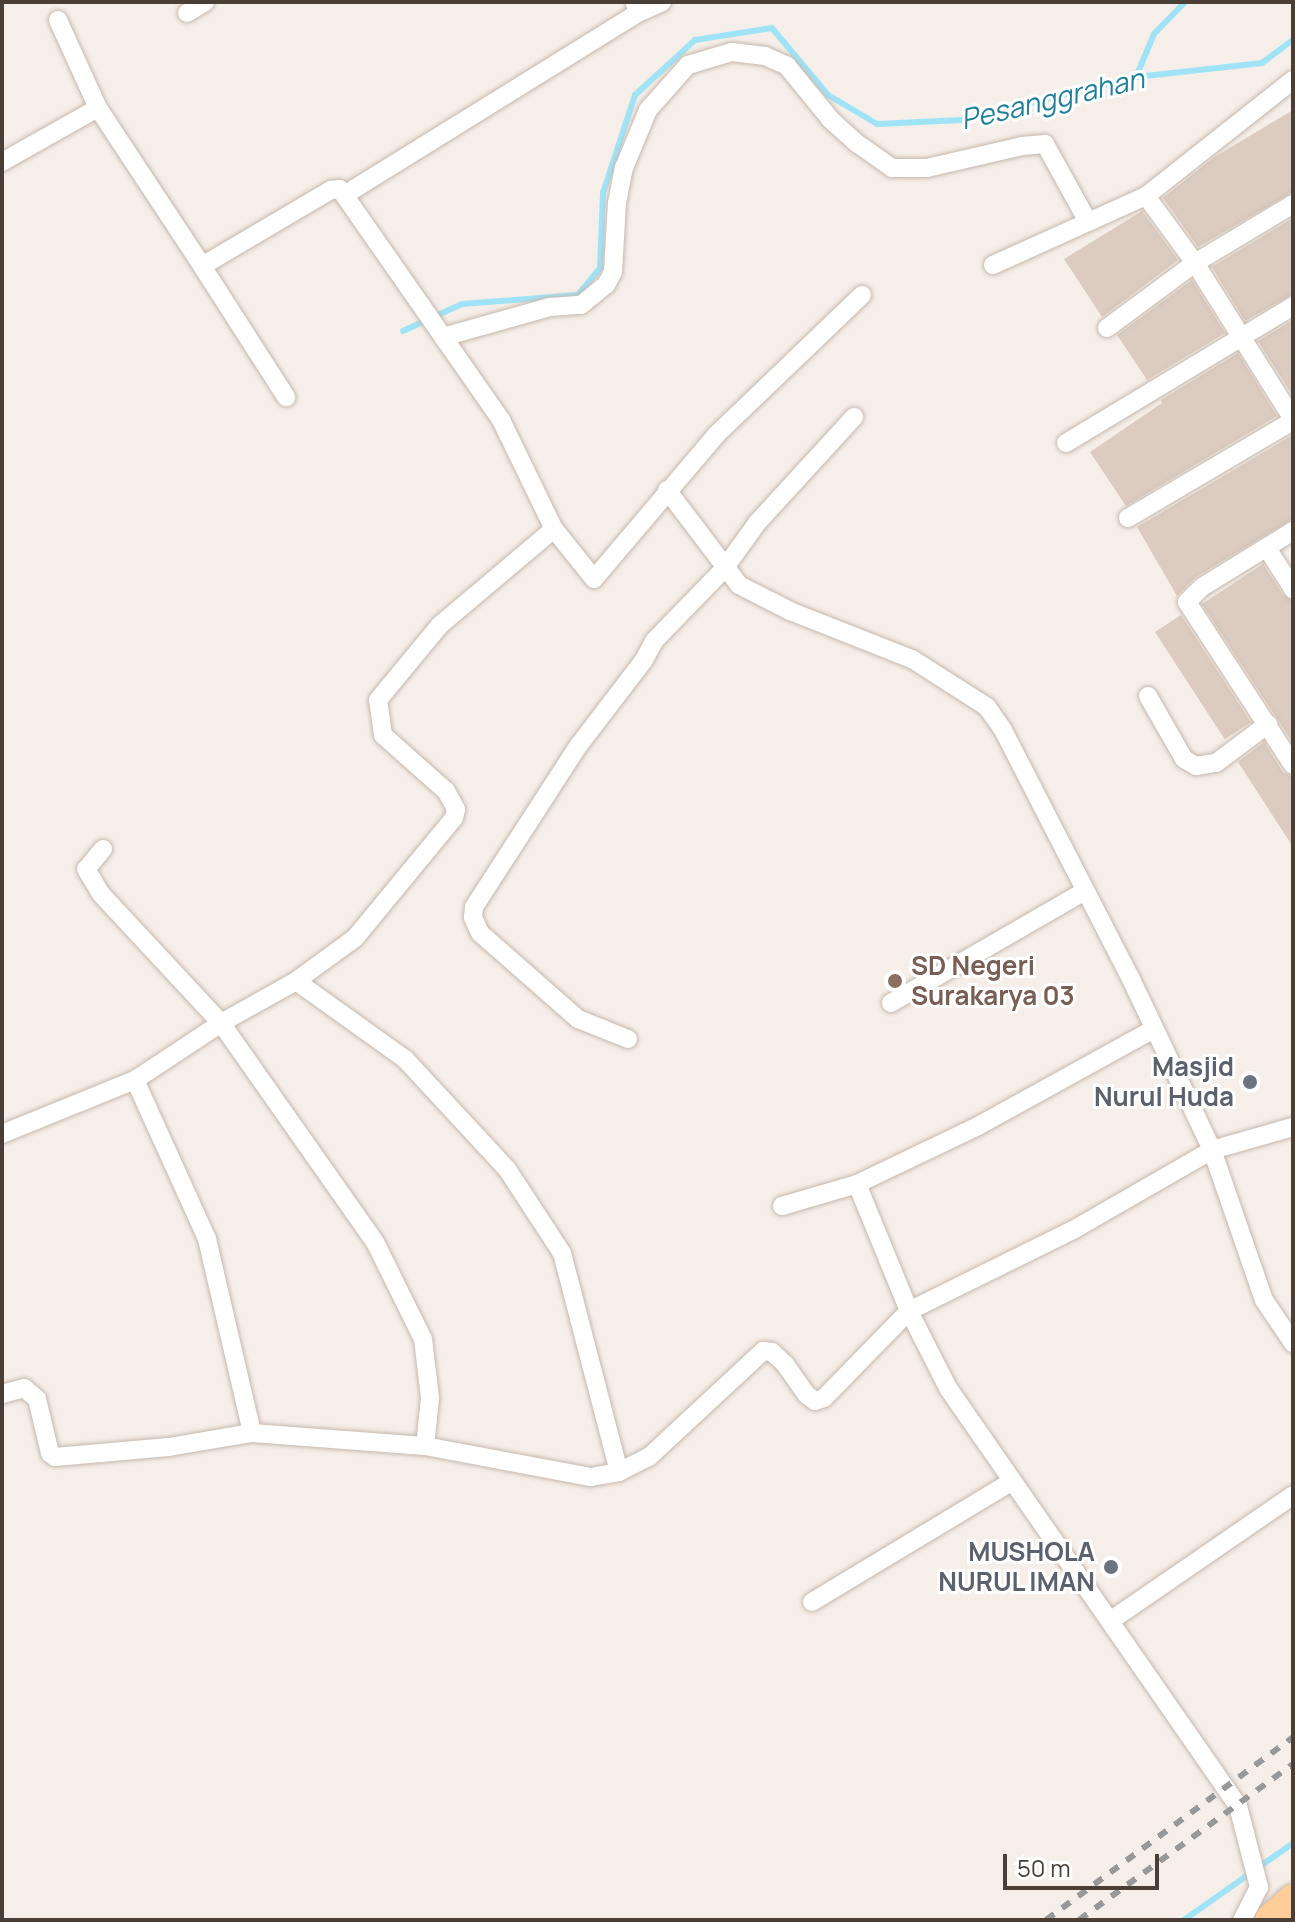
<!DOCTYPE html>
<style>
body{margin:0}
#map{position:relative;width:1295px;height:1922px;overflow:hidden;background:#f6efe9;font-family:Manrope,sans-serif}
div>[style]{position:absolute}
.stream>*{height:6px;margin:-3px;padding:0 3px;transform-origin:3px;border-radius:3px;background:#a1e3f6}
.building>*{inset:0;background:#dbcbc0;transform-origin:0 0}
.roads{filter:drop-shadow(0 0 2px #c5b8ad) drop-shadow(0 0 2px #c5b8ad)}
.street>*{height:18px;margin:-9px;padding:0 9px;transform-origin:9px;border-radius:9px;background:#fff}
.primary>*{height:30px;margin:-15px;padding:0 15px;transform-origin:15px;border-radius:15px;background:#ffce98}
.rail>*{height:6px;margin-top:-3px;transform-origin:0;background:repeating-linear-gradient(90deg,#989898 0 10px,transparent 0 20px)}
.dots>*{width:22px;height:22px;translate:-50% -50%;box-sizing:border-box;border:4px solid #fff;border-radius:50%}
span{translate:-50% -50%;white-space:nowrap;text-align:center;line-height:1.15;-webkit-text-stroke:6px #fff;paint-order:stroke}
.education-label{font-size:26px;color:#785e54;font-weight:700}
.left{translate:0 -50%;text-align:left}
.worship-label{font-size:26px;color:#5b616d;font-weight:700}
.right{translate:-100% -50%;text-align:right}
.water-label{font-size:28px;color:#227f9c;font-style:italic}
.frame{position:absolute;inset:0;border:4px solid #4a3f36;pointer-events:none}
.scale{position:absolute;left:1003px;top:1854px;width:156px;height:36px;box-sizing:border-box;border:4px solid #4a3f36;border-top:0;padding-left:10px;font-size:24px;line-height:28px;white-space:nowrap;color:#4a3f36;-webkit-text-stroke:6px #fff;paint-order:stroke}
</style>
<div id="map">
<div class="stream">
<i style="left:1136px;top:77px;width:47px;rotate:-67.3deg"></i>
<i style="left:1154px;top:34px;width:45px;rotate:-45.9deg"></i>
<i style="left:403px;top:331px;width:65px;rotate:-24.6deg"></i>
<i style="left:462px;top:304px;width:116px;rotate:-4.4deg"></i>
<i style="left:578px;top:295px;width:35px;rotate:-51deg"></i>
<i style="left:600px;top:268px;width:75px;rotate:-87.7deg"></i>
<i style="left:603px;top:193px;width:103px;rotate:-71.9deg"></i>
<i style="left:635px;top:95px;width:81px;rotate:-42.5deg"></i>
<i style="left:695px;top:40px;width:78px;rotate:-8.9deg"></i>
<i style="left:772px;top:28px;width:87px;rotate:50.1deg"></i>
<i style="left:828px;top:95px;width:57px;rotate:30.6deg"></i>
<i style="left:877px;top:124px;width:85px;rotate:-2.7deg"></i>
<i style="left:962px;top:120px;width:179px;rotate:-13.9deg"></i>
<i style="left:1136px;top:77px;width:127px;rotate:-6.3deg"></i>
<i style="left:1262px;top:63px;width:39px;rotate:-37deg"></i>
<i style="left:1184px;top:1920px;width:133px;rotate:-35.2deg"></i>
</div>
<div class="building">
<i style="clip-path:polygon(1293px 110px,1293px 192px,1198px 247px,1163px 198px,1213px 158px)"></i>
<i style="clip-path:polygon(1142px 211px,1178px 260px,1102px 317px,1064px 259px)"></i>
<i style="clip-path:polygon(1293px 218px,1293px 294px,1245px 321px,1212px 267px)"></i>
<i style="clip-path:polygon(1192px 280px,1225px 333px,1147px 380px,1117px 335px)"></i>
<i style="clip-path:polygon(1293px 320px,1293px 396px,1258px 341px)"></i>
<i style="clip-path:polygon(1238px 353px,1277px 416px,1126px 506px,1090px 452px,1162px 403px,1161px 400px)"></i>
<i style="clip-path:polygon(1293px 435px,1293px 519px,1196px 577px,1177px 596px,1137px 527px)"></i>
<i style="clip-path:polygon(1263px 564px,1283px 595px,1293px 601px,1293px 743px,1202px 604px)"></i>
<i style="left:1181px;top:615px;width:128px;height:31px;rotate:57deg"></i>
<i style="clip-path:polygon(1264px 742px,1283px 772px,1293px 777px,1293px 847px,1238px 762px)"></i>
</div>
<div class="roads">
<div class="street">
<i style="left:635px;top:4px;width:9px;rotate:58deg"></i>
<i style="left:640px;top:12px;width:24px;rotate:-24deg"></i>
<i style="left:187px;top:13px;width:21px;rotate:-31deg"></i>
<i style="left:58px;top:20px;width:97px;rotate:65.6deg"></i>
<i style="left:2px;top:162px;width:110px;rotate:-29.4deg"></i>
<i style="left:98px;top:108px;width:189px;rotate:56.6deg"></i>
<i style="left:202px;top:266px;width:150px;rotate:-30.5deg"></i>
<i style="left:331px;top:190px;width:9px;rotate:-6deg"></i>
<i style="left:340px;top:189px;width:282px;rotate:55.1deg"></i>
<i style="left:501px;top:420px;width:121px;rotate:64.1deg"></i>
<i style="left:554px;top:529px;width:64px;rotate:51.3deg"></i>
<i style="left:594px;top:579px;width:190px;rotate:-49.7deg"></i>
<i style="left:717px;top:434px;width:201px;rotate:-43.8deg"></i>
<i style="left:346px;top:194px;width:346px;rotate:-31.8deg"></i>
<i style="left:1146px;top:196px;width:83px;rotate:53.8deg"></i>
<i style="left:1195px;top:263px;width:184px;rotate:57.9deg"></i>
<i style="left:993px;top:265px;width:168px;rotate:-24.3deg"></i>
<i style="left:1146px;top:196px;width:187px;rotate:-38.3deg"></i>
<i style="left:202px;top:266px;width:156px;rotate:57.3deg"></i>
<i style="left:1107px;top:328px;width:109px;rotate:-36.5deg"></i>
<i style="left:1195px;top:263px;width:114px;rotate:-31deg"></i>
<i style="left:443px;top:337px;width:111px;rotate:-15.7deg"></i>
<i style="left:550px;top:307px;width:31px;rotate:-4deg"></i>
<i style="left:581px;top:305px;width:32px;rotate:-39deg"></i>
<i style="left:606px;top:285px;width:15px;rotate:-62deg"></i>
<i style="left:613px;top:272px;width:69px;rotate:-86.7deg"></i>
<i style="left:617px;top:203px;width:36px;rotate:-79deg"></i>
<i style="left:624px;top:168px;width:63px;rotate:-67.5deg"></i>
<i style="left:648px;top:110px;width:60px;rotate:-48.4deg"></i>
<i style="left:688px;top:65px;width:46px;rotate:-16.5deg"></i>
<i style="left:732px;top:52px;width:33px;rotate:7deg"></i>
<i style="left:765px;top:56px;width:24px;rotate:24deg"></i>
<i style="left:787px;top:66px;width:70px;rotate:50.8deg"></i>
<i style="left:831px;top:120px;width:36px;rotate:42deg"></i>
<i style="left:858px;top:144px;width:42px;rotate:35.2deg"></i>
<i style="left:892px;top:168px;width:35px"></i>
<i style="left:927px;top:168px;width:98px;rotate:-13deg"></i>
<i style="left:1022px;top:146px;width:23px;rotate:-5deg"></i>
<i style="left:1045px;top:144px;width:89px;rotate:61.1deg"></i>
<i style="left:1066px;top:443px;width:265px;rotate:-31.1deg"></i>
<i style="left:667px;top:490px;width:119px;rotate:52.8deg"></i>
<i style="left:739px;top:585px;width:57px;rotate:27deg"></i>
<i style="left:790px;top:611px;width:131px;rotate:21.5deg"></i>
<i style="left:912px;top:659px;width:89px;rotate:32.6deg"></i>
<i style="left:987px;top:707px;width:28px;rotate:55deg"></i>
<i style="left:1003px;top:730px;width:278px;rotate:62.8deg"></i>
<i style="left:1130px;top:977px;width:191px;rotate:64.6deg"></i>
<i style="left:1212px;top:1150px;width:159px;rotate:70.9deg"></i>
<i style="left:1264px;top:1300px;width:52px;rotate:56deg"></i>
<i style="left:1128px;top:518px;width:191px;rotate:-30.5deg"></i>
<i style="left:1293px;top:531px;width:107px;rotate:148.4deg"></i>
<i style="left:1202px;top:587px;width:21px;rotate:135deg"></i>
<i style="left:1187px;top:602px;width:194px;rotate:57deg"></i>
<i style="left:1267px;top:548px;width:49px;rotate:57.6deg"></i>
<i style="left:1148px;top:696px;width:73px;rotate:60.3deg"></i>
<i style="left:1184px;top:759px;width:14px;rotate:30deg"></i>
<i style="left:1196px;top:766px;width:20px;rotate:-9deg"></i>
<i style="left:1216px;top:763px;width:65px;rotate:-36.9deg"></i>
<i style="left:103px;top:849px;width:26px;rotate:130deg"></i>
<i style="left:86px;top:869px;width:29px;rotate:59deg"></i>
<i style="left:101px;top:894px;width:176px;rotate:47.1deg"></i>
<i style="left:221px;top:1023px;width:268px;rotate:54.9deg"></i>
<i style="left:375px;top:1242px;width:108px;rotate:63.7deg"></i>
<i style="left:423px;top:1339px;width:59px;rotate:83.2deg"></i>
<i style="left:430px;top:1398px;width:48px;rotate:95.9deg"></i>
<i style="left:296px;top:981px;width:134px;rotate:35.6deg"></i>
<i style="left:405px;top:1059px;width:150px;rotate:47.2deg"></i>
<i style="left:507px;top:1169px;width:100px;rotate:56.8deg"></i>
<i style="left:562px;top:1253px;width:226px;rotate:75.4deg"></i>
<i style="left:891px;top:1003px;width:224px;rotate:-30deg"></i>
<i style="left:628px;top:1039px;width:54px;rotate:-158.2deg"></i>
<i style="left:578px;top:1019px;width:130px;rotate:-138.7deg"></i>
<i style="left:480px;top:933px;width:17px;rotate:-114deg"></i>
<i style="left:473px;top:917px;width:10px;rotate:-84deg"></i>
<i style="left:474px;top:907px;width:193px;rotate:-57.1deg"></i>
<i style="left:579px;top:745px;width:107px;rotate:-52.6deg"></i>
<i style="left:644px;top:660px;width:21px;rotate:-62deg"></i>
<i style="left:654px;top:641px;width:100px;rotate:-45.8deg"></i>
<i style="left:724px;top:569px;width:57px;rotate:-54.3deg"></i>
<i style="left:757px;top:523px;width:144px;rotate:-47.5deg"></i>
<i style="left:135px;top:1080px;width:175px;rotate:65.6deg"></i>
<i style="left:207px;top:1239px;width:199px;rotate:76.9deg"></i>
<i style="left:252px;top:1433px;width:173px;rotate:4.3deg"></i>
<i style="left:425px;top:1446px;width:169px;rotate:10.6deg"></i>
<i style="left:591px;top:1477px;width:28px;rotate:-10deg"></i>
<i style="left:619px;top:1472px;width:34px;rotate:-27deg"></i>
<i style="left:649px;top:1457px;width:156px;rotate:-42.9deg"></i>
<i style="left:763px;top:1351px;width:9px;rotate:6deg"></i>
<i style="left:772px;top:1352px;width:18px;rotate:43deg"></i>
<i style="left:785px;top:1364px;width:38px;rotate:55deg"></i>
<i style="left:807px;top:1395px;width:10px;rotate:37deg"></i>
<i style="left:815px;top:1401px;width:9px;rotate:-18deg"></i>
<i style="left:824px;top:1398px;width:122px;rotate:-45.7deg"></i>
<i style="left:909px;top:1311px;width:183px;rotate:-26.3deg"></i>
<i style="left:1073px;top:1230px;width:160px;rotate:-29.9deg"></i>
<i style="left:1212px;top:1150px;width:84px;rotate:-15.9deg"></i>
<i style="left:2px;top:1134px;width:144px;rotate:-22.1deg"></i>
<i style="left:135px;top:1080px;width:103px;rotate:-33.5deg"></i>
<i style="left:221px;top:1023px;width:86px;rotate:-29.2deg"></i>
<i style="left:296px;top:981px;width:73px;rotate:-36.1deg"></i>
<i style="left:355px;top:938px;width:156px;rotate:-50.5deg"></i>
<i style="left:454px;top:818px;width:9px;rotate:-77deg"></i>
<i style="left:456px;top:809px;width:21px;rotate:-119deg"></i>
<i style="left:446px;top:791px;width:84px;rotate:-138.4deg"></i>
<i style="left:383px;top:735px;width:35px;rotate:-98deg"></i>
<i style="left:378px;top:700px;width:97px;rotate:-50.4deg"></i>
<i style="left:440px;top:625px;width:149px;rotate:-40.1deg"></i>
<i style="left:857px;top:1184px;width:137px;rotate:67.7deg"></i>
<i style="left:909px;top:1311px;width:86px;rotate:63.1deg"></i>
<i style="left:948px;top:1388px;width:509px;rotate:55.25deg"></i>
<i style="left:1238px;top:1806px;width:84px;rotate:75.5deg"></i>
<i style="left:1259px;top:1887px;width:37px;rotate:117deg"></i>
<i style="left:782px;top:1206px;width:78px;rotate:-16.3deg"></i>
<i style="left:857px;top:1184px;width:134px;rotate:-25.6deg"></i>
<i style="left:978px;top:1126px;width:201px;rotate:-28.9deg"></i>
<i style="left:2px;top:1394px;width:23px;rotate:-15deg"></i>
<i style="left:24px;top:1388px;width:17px;rotate:40deg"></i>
<i style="left:37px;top:1399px;width:56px;rotate:76.5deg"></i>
<i style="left:50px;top:1453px;width:6px;rotate:39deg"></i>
<i style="left:55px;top:1457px;width:114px;rotate:-5deg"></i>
<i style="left:169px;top:1447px;width:84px;rotate:-9.6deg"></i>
<i style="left:812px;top:1602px;width:232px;rotate:-31.1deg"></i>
<i style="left:1110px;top:1621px;width:222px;rotate:-34.5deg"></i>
</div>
<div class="primary">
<i style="left:1270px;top:1920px;width:31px;rotate:-42deg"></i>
</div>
</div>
<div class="rail">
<i style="left:1046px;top:1920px;width:307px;rotate:-36.5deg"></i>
<i style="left:1079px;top:1920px;width:265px;rotate:-36.1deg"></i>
</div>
<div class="dots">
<i style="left:895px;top:981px;background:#8d6e63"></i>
<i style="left:1250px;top:1082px;background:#6b7280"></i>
<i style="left:1111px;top:1567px;background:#6b7280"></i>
</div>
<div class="education-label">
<span class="left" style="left:911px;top:981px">SD Negeri<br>Surakarya 03</span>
</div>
<div class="worship-label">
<span class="right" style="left:1234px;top:1082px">Masjid<br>Nurul Huda</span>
<span class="right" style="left:1095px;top:1567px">MUSHOLA<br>NURUL IMAN</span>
</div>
<div class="water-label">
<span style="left:1052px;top:98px;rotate:-13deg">Pesanggrahan</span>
</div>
<div class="frame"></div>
<div class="scale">50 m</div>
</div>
